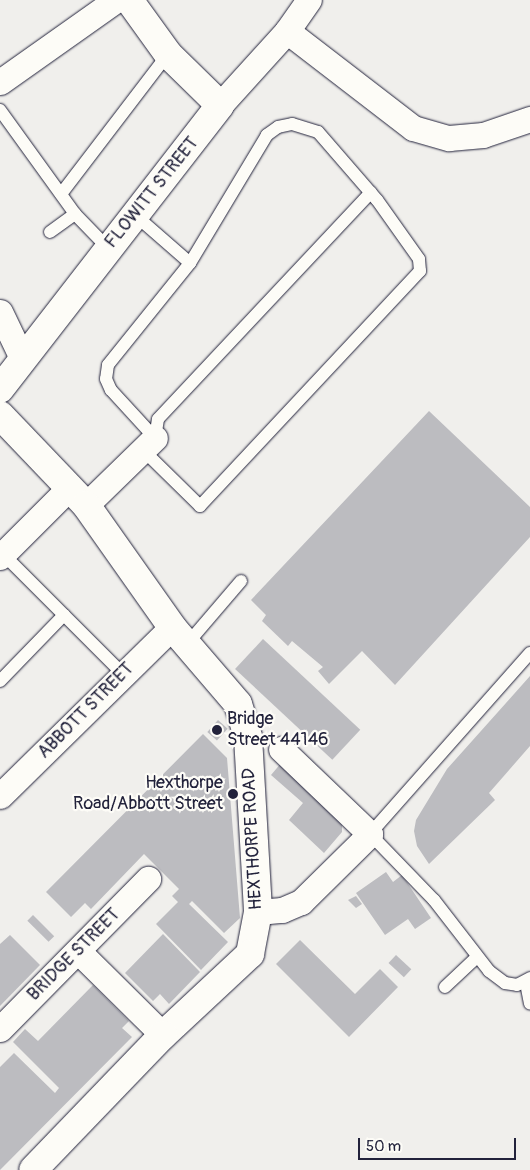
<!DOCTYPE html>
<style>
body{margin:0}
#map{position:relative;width:530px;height:1170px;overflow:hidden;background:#f0efec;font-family:Pangolin,sans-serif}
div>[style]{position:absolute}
.building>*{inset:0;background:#bcbcc0;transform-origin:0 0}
.roads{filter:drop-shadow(0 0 1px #22223b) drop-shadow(0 0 1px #22223b)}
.lane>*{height:12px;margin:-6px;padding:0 6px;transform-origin:6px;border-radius:6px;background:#fdfcf7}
.street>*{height:25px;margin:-12.5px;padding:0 12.5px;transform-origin:12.5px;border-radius:12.5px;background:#fdfcf7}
.secondary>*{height:28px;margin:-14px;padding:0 14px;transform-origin:14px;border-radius:14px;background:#fdfcf7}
.dots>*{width:14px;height:14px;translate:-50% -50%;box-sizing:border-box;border:2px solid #fdfcf7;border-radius:50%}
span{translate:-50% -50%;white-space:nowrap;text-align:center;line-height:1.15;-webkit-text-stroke:4.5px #fdfcf7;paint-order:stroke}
.street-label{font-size:18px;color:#22223b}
.poi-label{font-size:18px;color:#22223b}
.left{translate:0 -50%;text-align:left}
.right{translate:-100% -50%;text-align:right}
.scale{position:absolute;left:358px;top:1138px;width:158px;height:22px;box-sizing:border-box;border:2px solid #22223b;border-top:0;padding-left:6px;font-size:15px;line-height:18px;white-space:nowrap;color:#22223b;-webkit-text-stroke:4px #fdfcf7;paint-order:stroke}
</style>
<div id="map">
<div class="building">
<i style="clip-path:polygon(429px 411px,530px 507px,530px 537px,395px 685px,362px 651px,329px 684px,318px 671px,323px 667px,292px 641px,288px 646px,262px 621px,266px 615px,251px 600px)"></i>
<i style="left:263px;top:639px;width:133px;height:41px;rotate:43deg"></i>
<i style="clip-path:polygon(530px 676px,530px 746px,489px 793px,495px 800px,429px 864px,417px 846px,414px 831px,416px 820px,447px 769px)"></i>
<i style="left:218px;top:720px;width:13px;height:16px;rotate:42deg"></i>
<i style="clip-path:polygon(203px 734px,227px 758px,240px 918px,224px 933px,192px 901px,189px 904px,228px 942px,201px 970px,156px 924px,178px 902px,172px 896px,179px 889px,144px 854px,91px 909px,85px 903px,71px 917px,46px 892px)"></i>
<i style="clip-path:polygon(282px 762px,342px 823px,342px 832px,324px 853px,289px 820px,303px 803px,271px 775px)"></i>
<i style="clip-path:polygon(386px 872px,393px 882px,402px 875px,431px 918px,415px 929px,408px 919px,385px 935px,356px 893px)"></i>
<i style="clip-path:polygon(356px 896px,362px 904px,356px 908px,348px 900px)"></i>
<i style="left:33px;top:915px;width:30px;height:8px;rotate:45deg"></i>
<i style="clip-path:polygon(163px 934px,200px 972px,169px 1004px,160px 994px,153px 1001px,125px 973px)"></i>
<i style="clip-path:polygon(10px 935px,40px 965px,0 1006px,0 944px)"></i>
<i style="clip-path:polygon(300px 940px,355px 994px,380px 969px,398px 987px,349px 1037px,276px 964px)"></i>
<i style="left:396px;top:955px;width:21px;height:11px;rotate:43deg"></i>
<i style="clip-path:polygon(93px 985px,129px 1021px,122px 1028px,132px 1037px,0 1170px,0 1067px,14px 1053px,55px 1093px,59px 1088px,13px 1042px,25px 1029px,38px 1041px)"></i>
</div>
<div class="roads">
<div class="lane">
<i style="left:0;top:110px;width:128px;rotate:54.2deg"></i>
<i style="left:75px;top:214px;width:47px;rotate:45.9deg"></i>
<i style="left:61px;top:194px;width:176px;rotate:-52.6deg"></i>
<i style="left:135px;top:215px;width:73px;rotate:41.1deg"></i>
<i style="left:50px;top:232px;width:31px;rotate:-36deg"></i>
<i style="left:155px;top:438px;width:19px;rotate:-81deg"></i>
<i style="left:158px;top:419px;width:311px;rotate:-46.8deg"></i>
<i style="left:143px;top:450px;width:80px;rotate:44.5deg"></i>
<i style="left:200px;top:506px;width:322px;rotate:-46.9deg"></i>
<i style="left:420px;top:271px;width:12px;rotate:-95deg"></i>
<i style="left:419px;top:259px;width:72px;rotate:-125.4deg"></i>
<i style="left:377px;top:200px;width:90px;rotate:-130.9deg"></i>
<i style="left:318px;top:132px;width:27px;rotate:-163deg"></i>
<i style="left:292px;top:124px;width:14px;rotate:168deg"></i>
<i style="left:278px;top:127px;width:14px;rotate:144deg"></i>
<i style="left:267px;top:135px;width:149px;rotate:121deg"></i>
<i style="left:190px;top:263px;width:131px;rotate:128.8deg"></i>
<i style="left:108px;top:365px;width:14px;rotate:98deg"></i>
<i style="left:106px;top:379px;width:12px;rotate:66deg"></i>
<i style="left:111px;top:390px;width:65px;rotate:47.5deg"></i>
<i style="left:3px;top:554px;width:170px;rotate:45deg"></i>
<i style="left:187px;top:644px;width:83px;rotate:-49.4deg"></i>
<i style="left:530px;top:653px;width:242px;rotate:131.5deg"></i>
<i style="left:370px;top:834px;width:92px;rotate:45.9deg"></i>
<i style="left:434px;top:900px;width:90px;rotate:52.2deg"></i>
<i style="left:489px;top:971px;width:20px;rotate:37deg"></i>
<i style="left:505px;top:983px;width:12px;rotate:9deg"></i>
<i style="left:517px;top:985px;width:15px;rotate:-28deg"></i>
<i style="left:0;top:681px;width:92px;rotate:-45.9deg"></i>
<i style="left:526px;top:983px;width:21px;rotate:79deg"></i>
<i style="left:445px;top:987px;width:44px;rotate:-43.2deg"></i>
</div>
<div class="street">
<i style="left:287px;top:31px;width:159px;rotate:37.6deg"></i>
<i style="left:413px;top:128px;width:37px;rotate:16deg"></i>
<i style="left:449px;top:138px;width:34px;rotate:-5deg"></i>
<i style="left:483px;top:135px;width:50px;rotate:-18.8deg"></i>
<i style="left:0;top:82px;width:142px;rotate:-35.3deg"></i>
<i style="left:220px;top:105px;width:100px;rotate:-47.8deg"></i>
<i style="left:287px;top:31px;width:38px;rotate:-55deg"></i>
<i style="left:0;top:312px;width:51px;rotate:64.4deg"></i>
<i style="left:86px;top:505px;width:96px;rotate:-44.2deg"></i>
<i style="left:0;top:557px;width:99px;rotate:-45deg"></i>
<i style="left:0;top:796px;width:241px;rotate:-44.5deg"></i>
<i style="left:258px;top:912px;width:24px;rotate:-5deg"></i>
<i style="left:282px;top:910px;width:21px;rotate:-23deg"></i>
<i style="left:301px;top:902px;width:97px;rotate:-44.6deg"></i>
<i style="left:370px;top:834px;width:123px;rotate:-136.3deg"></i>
<i style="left:78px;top:951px;width:120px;rotate:44.7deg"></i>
<i style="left:0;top:1029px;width:211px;rotate:-45.4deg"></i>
</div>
<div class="secondary">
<i style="left:0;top:389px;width:359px;rotate:-52.2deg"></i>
<i style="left:220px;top:105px;width:73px;rotate:-135.6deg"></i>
<i style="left:168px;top:54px;width:67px;rotate:-125.8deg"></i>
<i style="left:0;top:415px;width:124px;rotate:46.3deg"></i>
<i style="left:86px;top:505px;width:149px;rotate:54.8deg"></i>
<i style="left:172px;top:627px;width:101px;rotate:49.4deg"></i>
<i style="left:238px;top:704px;width:34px;rotate:73deg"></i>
<i style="left:248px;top:737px;width:175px;rotate:86.7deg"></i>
<i style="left:258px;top:912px;width:43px;rotate:100.8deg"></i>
<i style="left:250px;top:954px;width:119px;rotate:137deg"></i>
<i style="left:163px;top:1035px;width:187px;rotate:133.9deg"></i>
</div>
</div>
<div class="dots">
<i style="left:217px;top:730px;background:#22223b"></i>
<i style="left:233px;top:794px;background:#22223b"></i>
</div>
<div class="street-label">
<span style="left:152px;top:193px;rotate:-51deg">FLOWITT STREET</span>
<span style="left:86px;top:711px;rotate:-45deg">ABBOTT STREET</span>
<span style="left:253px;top:839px;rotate:-93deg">HEXTHORPE ROAD</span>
<span style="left:74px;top:955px;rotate:-45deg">BRIDGE STREET</span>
</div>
<div class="poi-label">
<span class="left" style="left:227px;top:730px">Bridge<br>Street 44146</span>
<span class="right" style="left:223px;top:794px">Hexthorpe<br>Road/Abbott Street</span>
</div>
<div class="scale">50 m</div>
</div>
